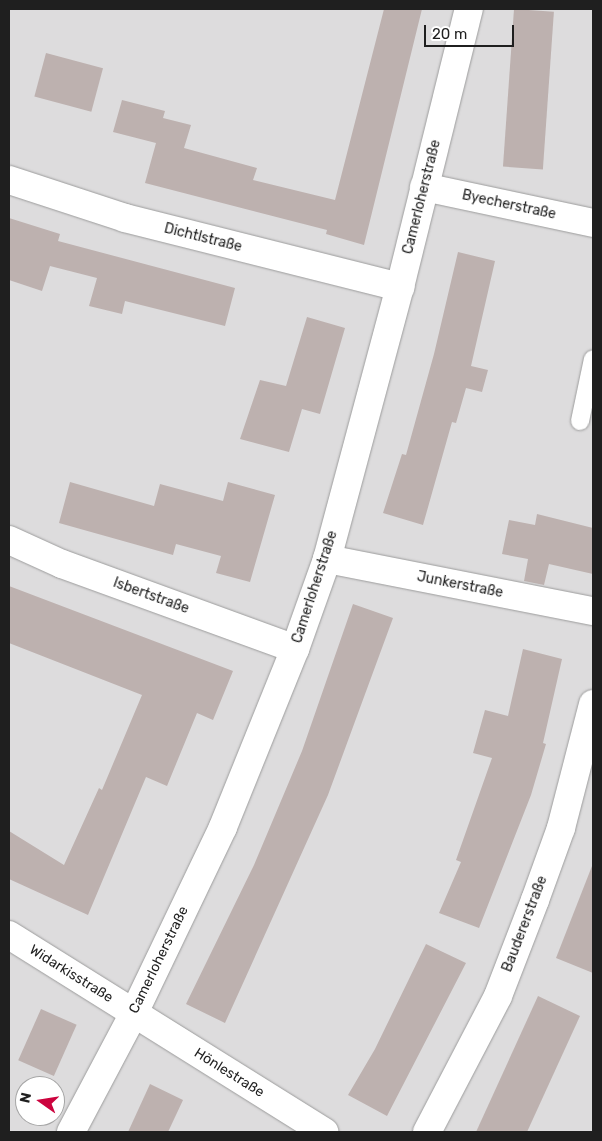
<!DOCTYPE html>
<meta charset="utf-8">
<style>
body{margin:0}
#map{position:relative;width:602px;height:1141px;overflow:hidden;background:#f0eae6;font-family:Rubik,sans-serif}
div>[style]{position:absolute}
.residential>*{inset:0;background:#dddcdd}
.building>*{inset:0;background:#bdb1af;transform-origin:0 0}
.roads{filter:drop-shadow(0 0 1px #9c9c9c) drop-shadow(0 0 1px #9c9c9c)}
.service>*{height:18px;margin:-9px;padding:0 9px;transform-origin:9px;border-radius:9px;background:#fff}
.minor>*{height:28px;margin:-14px;padding:0 14px;transform-origin:14px;border-radius:14px;background:#fff}
span{translate:-50% -50%;white-space:nowrap;text-align:center;line-height:1.15;-webkit-text-stroke:4px #fff;paint-order:stroke}
.street-label{font-size:14px;color:#1f1f1f}
.frame{position:absolute;inset:0;border:10px solid #1f1f1f;pointer-events:none}
.north{position:absolute;left:15px;top:1076px;width:50px;height:50px;box-sizing:border-box;background:#fff;border:1px solid #a5a5a5;border-radius:50%;rotate:283deg;font-size:14px;font-weight:700;line-height:20px;text-align:center;color:#1f1f1f}
.north::after{content:'';display:block;margin:auto;width:18px;height:22px;background:#cc033e;clip-path:polygon(50% 0,100% 100%,50% 72%,0 100%)}
.scale{position:absolute;left:424px;top:25px;width:90px;height:22px;box-sizing:border-box;border:2px solid #1f1f1f;border-top:0;padding-left:6px;font-size:15px;line-height:18px;white-space:nowrap;color:#1f1f1f;-webkit-text-stroke:4px #fff;paint-order:stroke}
</style>
<div id="map">
<div class="residential">
<i style="clip-path:polygon(evenodd,9px 9px,593px 9px,593px 1132px,9px 1132px,9px 9px,25px 1086px,55px 1086px,55px 1116px,25px 1116px,25px 1086px)"></i>
</div>
<div class="building">
<i style="clip-path:polygon(384px 9px,422px 9px,364px 245px,326px 234px,327px 230px,145px 183px,156px 143px,113px 132px,122px 100px,165px 111px,163px 118px,191px 125px,184px 148px,257px 168px,253px 180px,335px 200px)"></i>
<i style="left:514px;top:9px;width:40px;height:158px;rotate:4deg"></i>
<i style="left:46px;top:53px;width:59px;height:45px;rotate:15deg"></i>
<i style="clip-path:polygon(9px 218px,60px 234px,58px 241px,235px 288px,225px 326px,125px 301px,122px 314px,89px 306px,97px 278px,50px 266px,42px 291px,9px 280px)"></i>
<i style="clip-path:polygon(458px 252px,495px 261px,471px 366px,488px 370px,482px 392px,466px 388px,456px 423px,452px 422px,423px 525px,383px 513px,402px 454px,406px 455px,434px 354px)"></i>
<i style="clip-path:polygon(307px 317px,345px 328px,320px 414px,302px 409px,289px 452px,240px 439px,260px 380px,286px 386px)"></i>
<i style="clip-path:polygon(70px 482px,154px 506px,160px 484px,223px 501px,228px 482px,275px 495px,250px 582px,216px 573px,221px 556px,176px 544px,173px 555px,59px 523px)"></i>
<i style="clip-path:polygon(537px 514px,593px 528px,593px 574px,549px 564px,544px 585px,524px 581px,528px 559px,502px 554px,509px 520px,535px 525px)"></i>
<i style="clip-path:polygon(9px 586px,233px 671px,213px 720px,197px 713px,167px 786px,146px 777px,88px 915px,9px 879px,9px 831px,64px 865px,99px 788px,102px 790px,142px 695px,9px 643px)"></i>
<i style="clip-path:polygon(353px 604px,393px 618px,328px 795px,225px 1023px,186px 1004px,254px 865px,302px 751px)"></i>
<i style="clip-path:polygon(523px 649px,562px 659px,543px 743px,546px 744px,531px 795px,479px 928px,439px 913px,461px 862px,456px 860px,492px 758px,473px 753px,485px 710px,508px 716px)"></i>
<i style="clip-path:polygon(592px 866px,593px 866px,593px 973px,556px 958px)"></i>
<i style="clip-path:polygon(426px 944px,466px 963px,387px 1116px,348px 1095px,375px 1049px)"></i>
<i style="clip-path:polygon(538px 996px,580px 1016px,527px 1132px,476px 1132px)"></i>
<i style="left:41px;top:1009px;width:39px;height:56px;rotate:24deg"></i>
<i style="clip-path:polygon(150px 1084px,183px 1100px,168px 1132px,128px 1132px)"></i>
</div>
<div class="roads">
<div class="service">
<i style="left:580px;top:421px;width:63px;rotate:-78.2deg"></i>
</div>
<div class="minor">
<i style="left:9px;top:180px;width:122px;rotate:18.1deg"></i>
<i style="left:125px;top:218px;width:284px;rotate:14.1deg"></i>
<i style="left:424px;top:187px;width:173px;rotate:12deg"></i>
<i style="left:9px;top:540px;width:58px;rotate:24.4deg"></i>
<i style="left:62px;top:564px;width:248px;rotate:20deg"></i>
<i style="left:327px;top:559px;width:271px;rotate:11.1deg"></i>
<i style="left:9px;top:935px;width:372px;rotate:32deg"></i>
<i style="left:71px;top:1132px;width:135px;rotate:-62.1deg"></i>
<i style="left:134px;top:1013px;width:206px;rotate:-64.4deg"></i>
<i style="left:223px;top:827px;width:192px;rotate:-68deg"></i>
<i style="left:295px;top:649px;width:96px;rotate:-70.4deg"></i>
<i style="left:327px;top:559px;width:282px;rotate:-75deg"></i>
<i style="left:400px;top:287px;width:286px;rotate:-76.1deg"></i>
<i style="left:427px;top:1132px;width:153px;rotate:-62.4deg"></i>
<i style="left:498px;top:996px;width:103px;rotate:-68.9deg"></i>
<i style="left:535px;top:900px;width:77px;rotate:-70.1deg"></i>
<i style="left:561px;top:828px;width:128px;rotate:-75.5deg"></i>
</div>
</div>
<div class="street-label">
<span style="left:422px;top:197px;rotate:-76deg">Camerloherstraße</span>
<span style="left:509px;top:205px;rotate:12deg">Byecherstraße</span>
<span style="left:203px;top:238px;rotate:14deg">Dichtlstraße</span>
<span style="left:460px;top:585px;rotate:11deg">Junkerstraße</span>
<span style="left:315px;top:587px;rotate:-72deg">Camerloherstraße</span>
<span style="left:151px;top:596px;rotate:20deg">Isbertstraße</span>
<span style="left:525px;top:924px;rotate:-69deg">Baudererstraße</span>
<span style="left:159px;top:960px;rotate:-64deg">Camerloherstraße</span>
<span style="left:71px;top:974px;rotate:32deg">Widarkisstraße</span>
<span style="left:229px;top:1073px;rotate:32deg">Hönlestraße</span>
</div>
<div class="frame"></div>
<div class="north">N</div>
<div class="scale">20 m</div>
</div>
